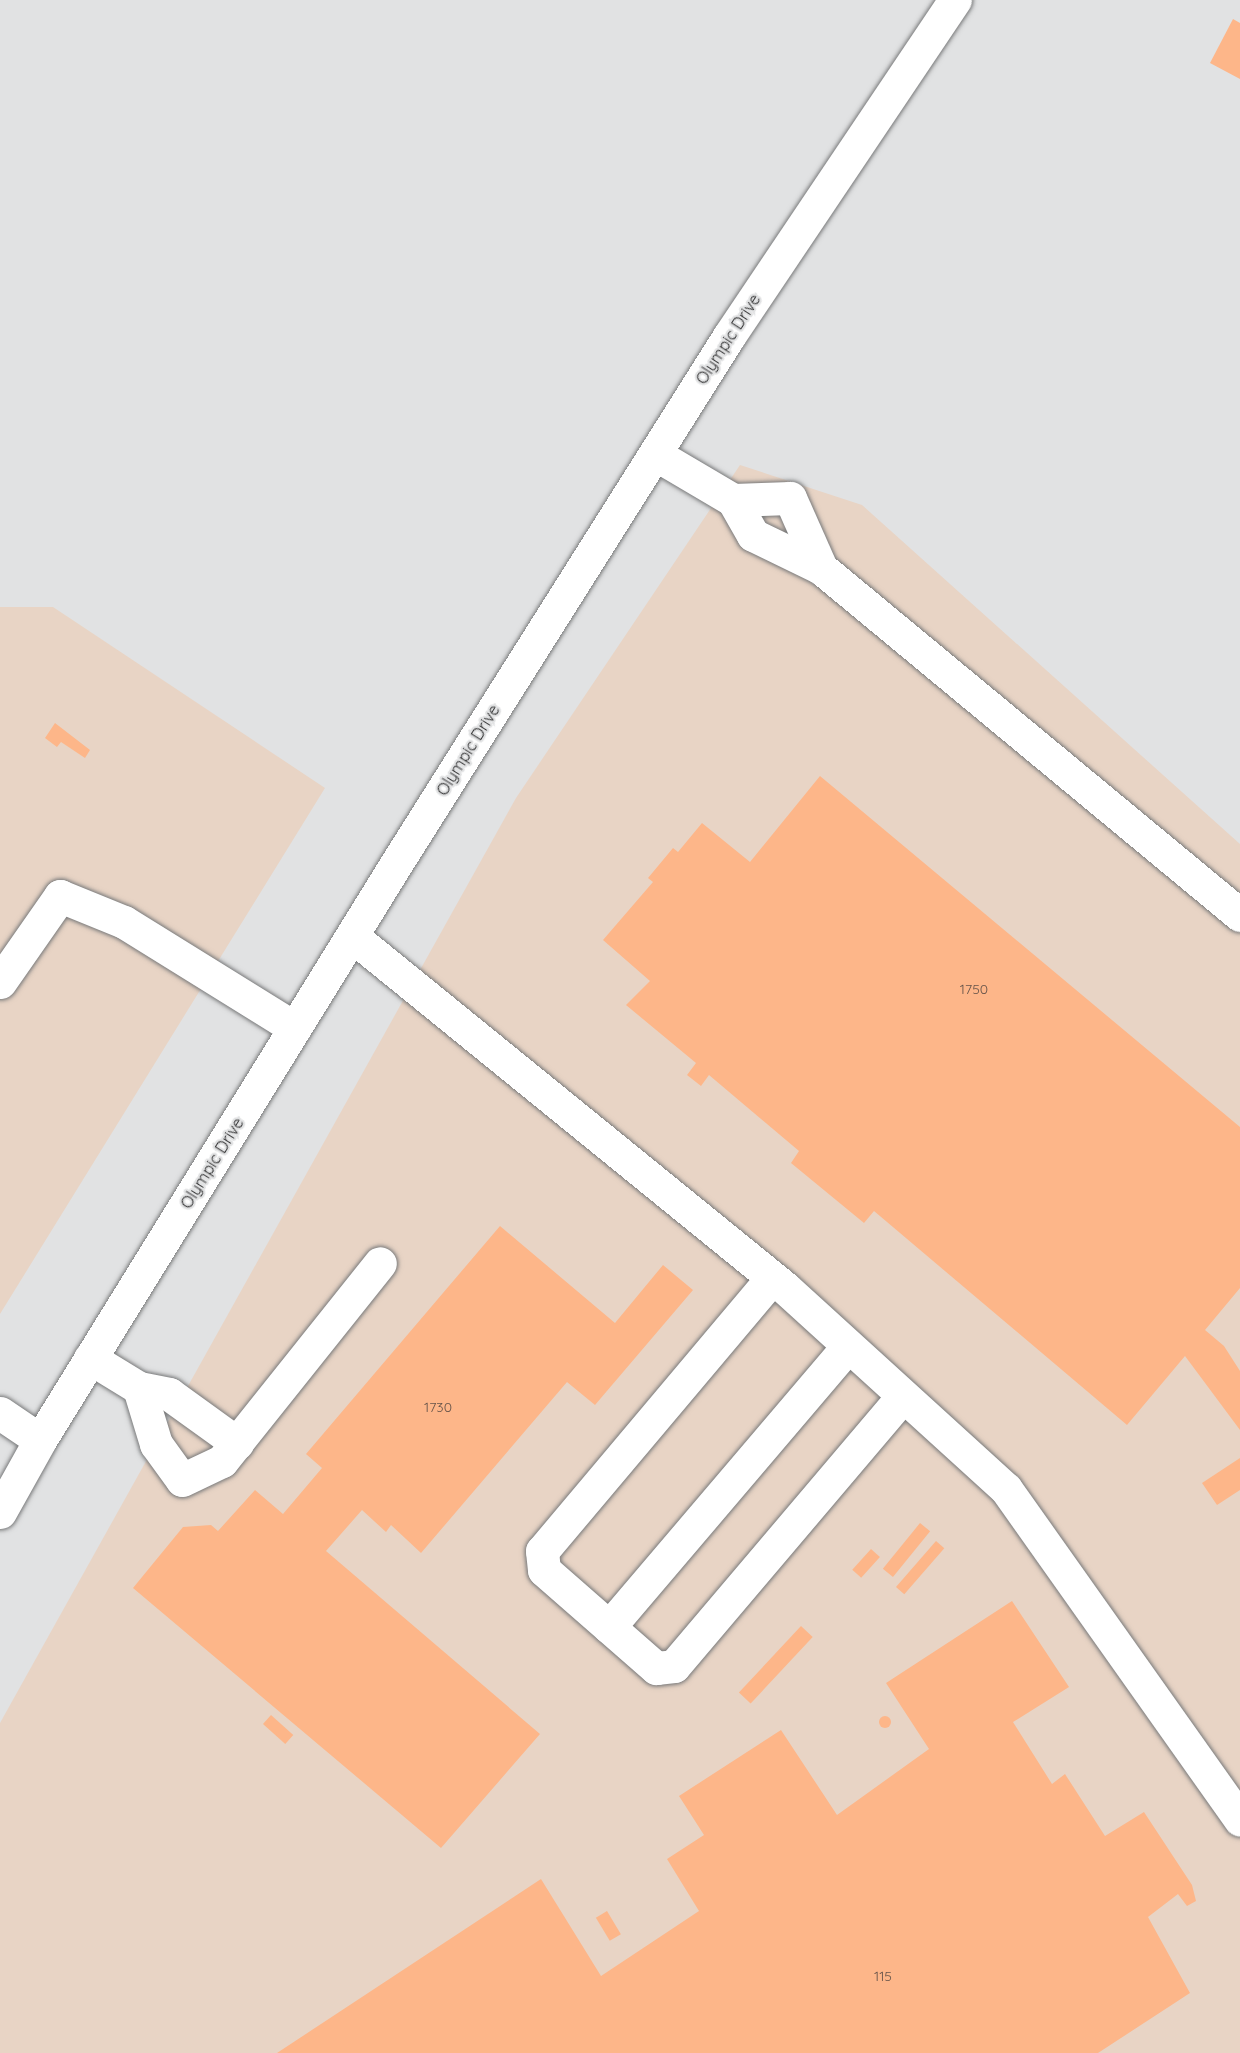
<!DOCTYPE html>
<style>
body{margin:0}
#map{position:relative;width:1240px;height:2053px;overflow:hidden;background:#e1e2e3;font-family:Quicksand,sans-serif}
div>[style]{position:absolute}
.industrial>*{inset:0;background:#e8d4c5}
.building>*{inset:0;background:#fdb689;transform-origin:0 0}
.round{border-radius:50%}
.roads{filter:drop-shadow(0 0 2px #78797a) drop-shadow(0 0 2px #78797a)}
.minor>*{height:33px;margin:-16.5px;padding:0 16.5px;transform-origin:16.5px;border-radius:16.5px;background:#fff}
span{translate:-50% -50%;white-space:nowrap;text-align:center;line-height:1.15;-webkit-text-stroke:4.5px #e1e2e3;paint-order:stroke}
.number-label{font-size:14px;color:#66544a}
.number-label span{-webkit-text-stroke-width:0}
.street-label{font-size:16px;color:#343435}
</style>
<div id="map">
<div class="industrial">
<i style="clip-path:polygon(740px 465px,862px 505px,1240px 844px,1240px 2053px,0 2053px,0 1723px,516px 798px)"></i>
<i style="clip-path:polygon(0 607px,53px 607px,325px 788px,0 1314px)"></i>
</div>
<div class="building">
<i style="clip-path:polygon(1233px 19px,1240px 23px,1240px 79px,1210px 63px)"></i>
<i style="clip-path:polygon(55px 723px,90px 750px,85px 758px,61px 742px,57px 747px,45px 738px)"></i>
<i style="clip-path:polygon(820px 776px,1240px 1127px,1240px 1288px,1205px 1330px,1224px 1346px,1240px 1371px,1240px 1430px,1185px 1356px,1127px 1425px,874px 1211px,864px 1223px,791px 1163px,799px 1151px,709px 1075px,701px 1086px,687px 1075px,696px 1063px,626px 1005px,650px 981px,603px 940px,653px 882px,648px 878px,673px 848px,678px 852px,702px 823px,750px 862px)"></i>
<i style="clip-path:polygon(500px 1226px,615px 1323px,663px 1265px,693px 1290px,595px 1405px,567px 1382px,421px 1553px,391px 1525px,386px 1532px,362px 1510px,326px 1551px,540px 1734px,441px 1848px,133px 1588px,183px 1527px,211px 1525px,218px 1531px,255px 1490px,283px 1514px,322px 1468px,306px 1454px)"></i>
<i style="clip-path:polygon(1240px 1458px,1240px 1490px,1217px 1505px,1202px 1483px)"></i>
<i style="left:920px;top:1523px;width:13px;height:59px;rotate:39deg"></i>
<i style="left:936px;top:1541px;width:11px;height:61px;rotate:41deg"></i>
<i style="left:871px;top:1549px;width:12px;height:28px;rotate:42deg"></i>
<i style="clip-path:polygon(1012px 1601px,1069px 1687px,1013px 1722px,1052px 1784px,1065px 1774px,1105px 1836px,1144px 1812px,1192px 1885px,1196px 1901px,1187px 1906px,1178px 1894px,1148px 1917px,1190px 1993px,1098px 2053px,277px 2053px,541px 1879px,601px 1976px,699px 1911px,667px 1859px,704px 1835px,679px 1796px,781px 1730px,837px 1815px,929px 1749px,886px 1683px)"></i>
<i style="left:801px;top:1626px;width:16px;height:91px;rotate:43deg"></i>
<i style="left:271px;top:1715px;width:30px;height:12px;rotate:42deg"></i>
<i class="round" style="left:879px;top:1716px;width:12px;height:12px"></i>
<i style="left:607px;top:1911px;width:27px;height:13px;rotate:59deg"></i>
</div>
<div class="roads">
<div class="minor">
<i style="left:655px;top:454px;width:91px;rotate:30.5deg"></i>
<i style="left:733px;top:500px;width:40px;rotate:60.3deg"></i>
<i style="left:753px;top:535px;width:76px;rotate:25.9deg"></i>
<i style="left:821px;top:568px;width:544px;rotate:39.63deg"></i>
<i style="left:733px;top:500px;width:57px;rotate:-2deg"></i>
<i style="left:790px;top:498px;width:77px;rotate:66.1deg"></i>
<i style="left:352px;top:936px;width:557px;rotate:39.09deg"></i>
<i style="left:784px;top:1287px;width:300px;rotate:42.3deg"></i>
<i style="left:1006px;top:1489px;width:405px;rotate:54.7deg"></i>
<i style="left:0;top:982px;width:105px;rotate:-55.1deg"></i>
<i style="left:60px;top:896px;width:69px;rotate:22.1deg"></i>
<i style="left:124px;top:922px;width:201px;rotate:31.8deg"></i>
<i style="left:772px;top:1278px;width:357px;rotate:130.1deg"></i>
<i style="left:542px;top:1551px;width:19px;rotate:84deg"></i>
<i style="left:544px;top:1570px;width:149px;rotate:41.2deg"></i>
<i style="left:656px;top:1668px;width:18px;rotate:-6deg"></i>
<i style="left:674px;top:1666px;width:354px;rotate:-49.7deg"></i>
<i style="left:90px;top:1358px;width:57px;rotate:31.5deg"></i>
<i style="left:139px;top:1388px;width:31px;rotate:11deg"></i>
<i style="left:169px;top:1394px;width:84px;rotate:35.8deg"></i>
<i style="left:139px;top:1388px;width:59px;rotate:73.1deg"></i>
<i style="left:156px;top:1444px;width:44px;rotate:54.2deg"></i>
<i style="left:182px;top:1480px;width:44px;rotate:-25.4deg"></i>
<i style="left:222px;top:1461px;width:253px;rotate:-51.4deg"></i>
<i style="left:0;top:1413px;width:48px;rotate:34deg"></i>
<i style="left:0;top:1512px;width:82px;rotate:-60.9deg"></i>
<i style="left:40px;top:1440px;width:677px;rotate:-58.28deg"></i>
<i style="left:396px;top:864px;width:624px;rotate:-57.76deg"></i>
<i style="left:729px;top:336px;width:405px;rotate:-56.1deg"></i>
<i style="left:609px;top:1627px;width:369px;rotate:-49.6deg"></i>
</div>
</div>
<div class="number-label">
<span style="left:974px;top:989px">1750</span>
<span style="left:438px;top:1407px">1730</span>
<span style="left:883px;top:1976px">115</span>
</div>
<div class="street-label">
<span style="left:728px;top:339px;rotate:-57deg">Olympic Drive</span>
<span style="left:468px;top:750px;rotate:-58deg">Olympic Drive</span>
<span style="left:212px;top:1163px;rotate:-58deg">Olympic Drive</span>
</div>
</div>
